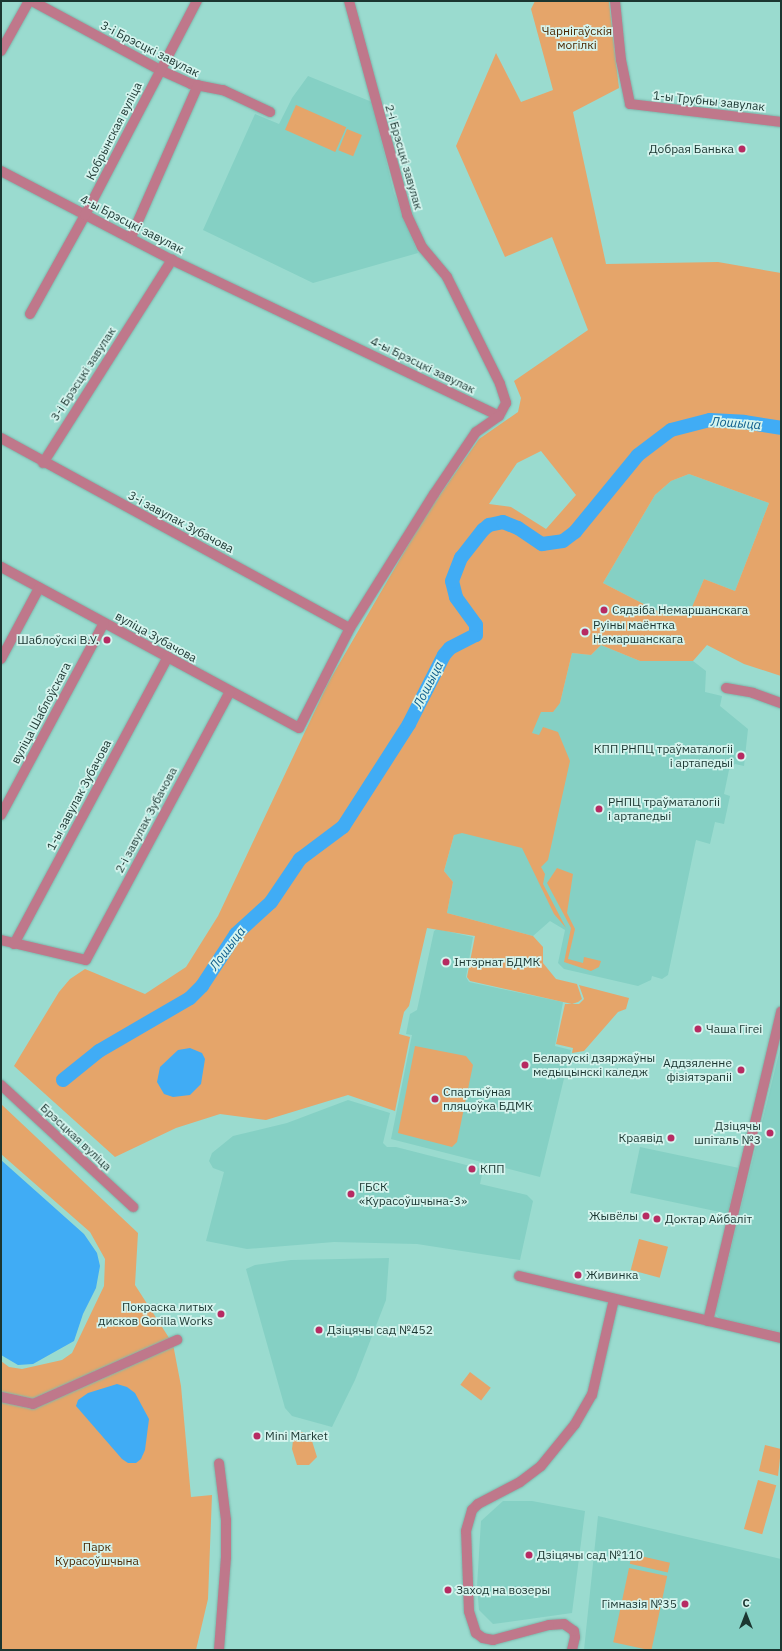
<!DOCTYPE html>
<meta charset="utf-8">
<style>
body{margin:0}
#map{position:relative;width:782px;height:1651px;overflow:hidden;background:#9adbcf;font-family:"IBM Plex Sans",sans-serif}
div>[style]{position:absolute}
.built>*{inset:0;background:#85d0c4;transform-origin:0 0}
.green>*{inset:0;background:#e5a56a;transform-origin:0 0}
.water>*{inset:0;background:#40acf5}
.river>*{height:14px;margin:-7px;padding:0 7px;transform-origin:7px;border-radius:7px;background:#40acf5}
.roads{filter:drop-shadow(0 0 1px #7eb7ac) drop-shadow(0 0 1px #7eb7ac)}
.minor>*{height:10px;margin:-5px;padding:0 5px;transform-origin:5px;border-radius:5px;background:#bf788b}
.dots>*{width:11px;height:11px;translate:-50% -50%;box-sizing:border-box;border:2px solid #d5f4ee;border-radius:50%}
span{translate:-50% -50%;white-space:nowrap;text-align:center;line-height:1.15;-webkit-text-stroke:3.5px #d5f4ee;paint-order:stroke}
.park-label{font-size:12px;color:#4b2904}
.street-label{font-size:12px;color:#1b3631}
.poi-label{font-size:12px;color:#1b3631}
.right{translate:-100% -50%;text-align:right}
.left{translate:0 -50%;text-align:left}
.water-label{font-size:13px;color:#0d5d8c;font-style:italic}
.frame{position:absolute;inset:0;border:2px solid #1b3631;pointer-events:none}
.north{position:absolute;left:726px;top:1595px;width:40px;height:40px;-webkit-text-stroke:3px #d5f4ee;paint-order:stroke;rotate:0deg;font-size:11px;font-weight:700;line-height:16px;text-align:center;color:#1b3631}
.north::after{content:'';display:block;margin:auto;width:14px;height:18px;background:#1b3631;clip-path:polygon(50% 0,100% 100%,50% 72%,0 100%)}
</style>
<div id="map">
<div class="built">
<i style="clip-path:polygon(308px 76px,372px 102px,394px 193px,418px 253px,313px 283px,203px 230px,255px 114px,279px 124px,292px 98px)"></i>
<i style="clip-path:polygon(689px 474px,769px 503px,735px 591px,704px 579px,689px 615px,667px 616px,603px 583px,655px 495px,671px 481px)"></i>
<i style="clip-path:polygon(601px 645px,640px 661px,693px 661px,706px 671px,705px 692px,722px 696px,720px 706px,748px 729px,744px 766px,735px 764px,729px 770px,724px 794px,730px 796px,724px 824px,715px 822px,710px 844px,696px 840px,668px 975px,662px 979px,652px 976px,651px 980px,638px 986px,564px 969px,558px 963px,565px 930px,550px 921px,533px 936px,447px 913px,453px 882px,444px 871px,454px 835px,512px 711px,560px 703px,572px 653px,591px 655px)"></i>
<i style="clip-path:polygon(437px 929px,473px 937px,466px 977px,469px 982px,563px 1002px,555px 1046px,571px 1050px,540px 1177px,391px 1139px,412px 1035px,406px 1034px,410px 1014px,417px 1010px,434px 931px)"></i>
<i style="clip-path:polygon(781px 1045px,781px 1332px,720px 1319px,715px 1313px)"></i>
<i style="clip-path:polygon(348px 1100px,390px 1113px,383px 1143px,387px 1147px,396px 1147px,478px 1168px,483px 1170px,480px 1184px,527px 1195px,533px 1201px,520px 1260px,417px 1244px,334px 1242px,247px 1249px,206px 1241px,224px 1172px,213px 1168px,209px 1161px,212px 1153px,233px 1136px,287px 1123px)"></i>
<i style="left:640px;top:1147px;width:100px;height:47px;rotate:12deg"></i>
<i style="clip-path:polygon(389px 1258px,386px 1300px,355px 1380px,332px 1427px,292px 1416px,285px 1408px,246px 1269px,255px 1265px,291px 1260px)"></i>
<i style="clip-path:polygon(503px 1501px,532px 1501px,585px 1511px,572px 1613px,493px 1624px,479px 1610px,477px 1586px,481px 1521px)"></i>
<i style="clip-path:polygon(598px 1516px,781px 1559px,781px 1650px,584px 1650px)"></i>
</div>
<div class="green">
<i style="clip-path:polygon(evenodd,535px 1px,609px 1px,619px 88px,573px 112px,606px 264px,718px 262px,781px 273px,781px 676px,744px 664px,707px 645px,693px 661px,640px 661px,601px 645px,591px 655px,572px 653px,560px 703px,553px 712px,541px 712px,532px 733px,539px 735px,543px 727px,558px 732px,570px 761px,548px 860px,541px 867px,545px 874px,543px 884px,566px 928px,554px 914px,522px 848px,462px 833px,454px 835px,444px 871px,453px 882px,447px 913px,533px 936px,543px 947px,543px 963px,556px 979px,577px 984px,582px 999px,578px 1002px,572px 1004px,470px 981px,467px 977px,475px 936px,427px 928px,409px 1006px,404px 1012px,399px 1034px,410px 1037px,395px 1111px,348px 1095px,266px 1120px,220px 1114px,176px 1128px,115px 1157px,14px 1066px,59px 992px,70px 979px,85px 969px,145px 994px,186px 967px,218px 916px,328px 683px,425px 516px,479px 439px,518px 412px,521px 398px,514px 381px,588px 330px,552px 237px,505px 257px,456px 146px,496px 53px,521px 102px,553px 90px,531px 9px,535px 1px,541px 451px,576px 495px,546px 529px,511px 507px,489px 504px,517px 463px,541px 451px,535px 1px,689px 474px,769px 503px,735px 591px,704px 579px,689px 614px,667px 616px,603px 583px,655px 495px,671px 481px,689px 474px)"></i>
<i style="left:296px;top:105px;width:55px;height:27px;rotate:24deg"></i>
<i style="left:347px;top:129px;width:16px;height:23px;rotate:22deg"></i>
<i style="clip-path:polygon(557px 868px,573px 874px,567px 913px,575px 929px,568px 959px,583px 963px,584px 957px,601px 961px,599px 967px,591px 971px,564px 962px,571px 928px,547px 883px)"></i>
<i style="clip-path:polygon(579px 985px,629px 998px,626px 1009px,618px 1012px,584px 1051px,572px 1053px,573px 1048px,556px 1044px,565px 1004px,579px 1004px,584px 999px)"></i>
<i style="clip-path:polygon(415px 1046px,466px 1056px,473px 1065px,457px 1142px,452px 1147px,398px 1133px)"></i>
<i style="clip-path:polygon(1px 1104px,138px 1233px,135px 1285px,173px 1344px,181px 1386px,191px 1497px,212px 1495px,208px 1599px,196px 1650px,1px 1650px,1px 1361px,9px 1367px,22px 1369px,62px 1360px,72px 1353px,104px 1286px,105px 1259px,90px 1232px,1px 1154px)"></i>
<i style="left:639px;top:1239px;width:30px;height:32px;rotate:15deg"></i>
<i style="left:470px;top:1372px;width:26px;height:16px;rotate:37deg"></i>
<i style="clip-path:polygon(294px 1432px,303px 1432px,312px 1441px,317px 1457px,309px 1465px,297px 1465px,292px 1449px)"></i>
<i style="clip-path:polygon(765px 1445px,781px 1449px,778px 1476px,759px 1471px)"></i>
<i style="left:758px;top:1480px;width:19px;height:51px;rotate:16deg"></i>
<i style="left:632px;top:1554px;width:39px;height:10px;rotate:13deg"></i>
<i style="left:629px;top:1568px;width:39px;height:76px;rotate:12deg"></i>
</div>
<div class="water">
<i style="clip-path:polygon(190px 1048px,202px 1053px,205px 1059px,201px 1084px,190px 1095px,173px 1097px,164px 1094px,157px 1082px,160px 1067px,178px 1050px)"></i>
<i style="clip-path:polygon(1px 1160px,84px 1234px,97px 1253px,100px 1266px,96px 1288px,83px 1314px,74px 1341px,33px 1364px,18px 1365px,1px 1355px)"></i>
<i style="clip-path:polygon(117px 1384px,127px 1387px,135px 1393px,149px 1419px,145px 1450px,141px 1459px,136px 1463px,128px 1463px,122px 1459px,76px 1406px,78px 1400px,88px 1393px)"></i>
</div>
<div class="river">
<i style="left:63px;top:1080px;width:46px;rotate:-38.9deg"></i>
<i style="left:99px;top:1051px;width:105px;rotate:-30.2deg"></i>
<i style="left:190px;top:998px;width:17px;rotate:-45deg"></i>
<i style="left:202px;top:986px;width:62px;rotate:-56.8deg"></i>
<i style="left:236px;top:934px;width:47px;rotate:-42.4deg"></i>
<i style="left:271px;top:902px;width:52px;rotate:-56deg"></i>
<i style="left:300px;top:859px;width:54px;rotate:-36.7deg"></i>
<i style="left:343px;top:827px;width:122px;rotate:-57.3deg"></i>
<i style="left:409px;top:724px;width:77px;rotate:-63.1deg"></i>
<i style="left:444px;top:655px;width:9px;rotate:-49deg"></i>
<i style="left:450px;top:648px;width:29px;rotate:-27deg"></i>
<i style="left:476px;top:635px;width:10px;rotate:-90deg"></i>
<i style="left:476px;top:625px;width:34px;rotate:-126deg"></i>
<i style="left:456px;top:597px;width:16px;rotate:-104deg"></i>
<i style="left:452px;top:581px;width:25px;rotate:-69deg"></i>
<i style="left:461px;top:558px;width:36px;rotate:-52deg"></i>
<i style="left:483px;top:530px;width:8px;rotate:-40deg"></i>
<i style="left:489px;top:525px;width:14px;rotate:-12deg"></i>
<i style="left:503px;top:522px;width:16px;rotate:22deg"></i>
<i style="left:518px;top:528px;width:29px;rotate:34deg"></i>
<i style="left:542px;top:544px;width:21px;rotate:-8deg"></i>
<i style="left:563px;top:541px;width:15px;rotate:-37deg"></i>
<i style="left:575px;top:532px;width:99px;rotate:-50.7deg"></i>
<i style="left:638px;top:455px;width:41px;rotate:-37.1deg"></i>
<i style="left:671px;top:430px;width:40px;rotate:-14.4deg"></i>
<i style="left:710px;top:420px;width:34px;rotate:3deg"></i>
<i style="left:744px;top:422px;width:37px;rotate:9deg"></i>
</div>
<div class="roads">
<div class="minor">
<i style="left:32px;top:1px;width:145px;rotate:28.3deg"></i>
<i style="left:160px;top:70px;width:34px;rotate:24deg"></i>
<i style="left:191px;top:84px;width:33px;rotate:11deg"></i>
<i style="left:223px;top:90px;width:52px;rotate:25.1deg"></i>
<i style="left:349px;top:1px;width:222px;rotate:74.8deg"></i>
<i style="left:407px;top:215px;width:35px;rotate:65deg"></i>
<i style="left:422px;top:247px;width:39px;rotate:50deg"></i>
<i style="left:447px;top:277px;width:119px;rotate:63.6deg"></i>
<i style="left:500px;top:384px;width:20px;rotate:72deg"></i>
<i style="left:506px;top:403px;width:15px;rotate:118deg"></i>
<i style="left:615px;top:1px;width:59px;rotate:84.2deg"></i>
<i style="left:621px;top:60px;width:45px;rotate:78.4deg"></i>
<i style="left:630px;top:104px;width:152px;rotate:6.8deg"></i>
<i style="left:1px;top:51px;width:57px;rotate:-60.8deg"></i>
<i style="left:1px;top:171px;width:193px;rotate:27.5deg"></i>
<i style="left:172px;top:260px;width:362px;rotate:25.5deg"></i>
<i style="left:499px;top:416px;width:28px;rotate:145deg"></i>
<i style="left:476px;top:432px;width:75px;rotate:124.1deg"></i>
<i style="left:434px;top:494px;width:158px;rotate:122.1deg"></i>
<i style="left:350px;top:628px;width:112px;rotate:117deg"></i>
<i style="left:299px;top:728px;width:339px;rotate:-151.6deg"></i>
<i style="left:131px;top:237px;width:166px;rotate:-66.2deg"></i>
<i style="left:30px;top:314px;width:113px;rotate:-60.9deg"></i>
<i style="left:85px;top:215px;width:242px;rotate:-62.4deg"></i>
<i style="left:1px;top:438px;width:397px;rotate:28.6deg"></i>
<i style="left:43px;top:463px;width:241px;rotate:-57.6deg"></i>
<i style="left:1px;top:659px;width:81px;rotate:-61.8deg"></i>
<i style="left:726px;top:688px;width:27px;rotate:10deg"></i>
<i style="left:753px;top:693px;width:30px;rotate:20deg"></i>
<i style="left:1px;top:815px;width:218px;rotate:-61.8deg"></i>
<i style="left:1px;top:940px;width:87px;rotate:13.2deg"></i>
<i style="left:86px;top:960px;width:304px;rotate:-61.8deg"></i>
<i style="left:14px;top:944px;width:326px;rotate:-61.8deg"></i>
<i style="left:1px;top:1085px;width:180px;rotate:42.7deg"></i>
<i style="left:519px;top:1276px;width:269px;rotate:13.3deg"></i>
<i style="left:708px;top:1321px;width:318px;rotate:-76.7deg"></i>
<i style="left:1px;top:1397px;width:33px;rotate:12deg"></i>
<i style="left:33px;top:1404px;width:158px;rotate:-24deg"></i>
<i style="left:219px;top:1650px;width:93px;rotate:-85.7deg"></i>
<i style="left:226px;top:1557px;width:37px;rotate:-90deg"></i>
<i style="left:226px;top:1520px;width:57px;rotate:-97deg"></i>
<i style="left:572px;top:1650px;width:13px;rotate:-77deg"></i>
<i style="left:575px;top:1637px;width:6px;rotate:-99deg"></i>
<i style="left:574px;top:1631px;width:12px;rotate:-145deg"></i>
<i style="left:564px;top:1624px;width:15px;rotate:176deg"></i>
<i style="left:549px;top:1625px;width:58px;rotate:165deg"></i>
<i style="left:493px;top:1640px;width:10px;rotate:-169deg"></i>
<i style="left:483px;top:1638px;width:9px;rotate:-144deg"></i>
<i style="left:476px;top:1633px;width:23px;rotate:-108deg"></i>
<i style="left:469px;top:1611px;width:80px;rotate:-92.1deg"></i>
<i style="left:466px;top:1531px;width:22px;rotate:-74deg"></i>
<i style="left:472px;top:1510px;width:8px;rotate:-45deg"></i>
<i style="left:478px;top:1504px;width:47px;rotate:-27.6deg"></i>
<i style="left:520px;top:1482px;width:26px;rotate:-37deg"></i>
<i style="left:541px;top:1466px;width:54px;rotate:-51deg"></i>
<i style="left:575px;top:1424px;width:34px;rotate:-60deg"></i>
<i style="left:592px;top:1395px;width:98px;rotate:-77.1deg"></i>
</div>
</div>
<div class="dots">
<i style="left:742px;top:149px;background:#b72b62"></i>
<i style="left:604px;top:610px;background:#b72b62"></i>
<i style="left:585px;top:632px;background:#b72b62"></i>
<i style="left:107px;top:640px;background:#b72b62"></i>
<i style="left:741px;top:756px;background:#b72b62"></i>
<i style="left:599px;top:809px;background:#b72b62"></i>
<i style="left:446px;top:962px;background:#b72b62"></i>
<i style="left:698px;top:1029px;background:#b72b62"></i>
<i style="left:525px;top:1065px;background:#b72b62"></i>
<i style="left:741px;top:1070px;background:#b72b62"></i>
<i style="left:435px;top:1099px;background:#b72b62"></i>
<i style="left:770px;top:1133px;background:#b72b62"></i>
<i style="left:671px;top:1138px;background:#b72b62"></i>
<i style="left:472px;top:1169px;background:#b72b62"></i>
<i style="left:351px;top:1194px;background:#b72b62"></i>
<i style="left:646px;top:1216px;background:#b72b62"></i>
<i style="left:657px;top:1219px;background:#b72b62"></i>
<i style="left:578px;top:1275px;background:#b72b62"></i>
<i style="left:221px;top:1314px;background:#b72b62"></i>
<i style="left:319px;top:1330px;background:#b72b62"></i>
<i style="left:257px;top:1436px;background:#b72b62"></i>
<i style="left:529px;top:1555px;background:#b72b62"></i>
<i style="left:448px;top:1590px;background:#b72b62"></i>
<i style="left:685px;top:1604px;background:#b72b62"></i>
</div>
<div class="park-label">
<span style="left:577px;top:38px">Чарнігаўскія<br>могілкі</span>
<span style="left:97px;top:1554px">Парк<br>Курасоўшчына</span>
</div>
<div class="street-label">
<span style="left:150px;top:49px;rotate:27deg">3-і Брэсцкі завулак</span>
<span style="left:709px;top:101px;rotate:6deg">1-ы Трубны завулак</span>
<span style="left:114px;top:131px;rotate:-63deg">Кобрынская вуліца</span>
<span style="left:404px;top:157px;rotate:74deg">2-і Брэсцкі завулак</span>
<span style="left:132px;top:224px;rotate:27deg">4-ы Брэсцкі завулак</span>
<span style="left:423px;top:365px;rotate:26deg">4-ы Брэсцкі завулак</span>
<span style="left:83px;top:374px;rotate:-57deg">3-і Брэсцкі завулак</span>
<span style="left:181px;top:522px;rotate:28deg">3-і завулак Зубачова</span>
<span style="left:156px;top:637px;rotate:29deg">вуліца Зубачова</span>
<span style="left:41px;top:713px;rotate:-62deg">вуліца Шаблоўскага</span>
<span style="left:79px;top:795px;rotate:-62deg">1-ы завулак Зубачова</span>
<span style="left:146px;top:820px;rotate:-62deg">2-і завулак Зубачова</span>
<span style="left:76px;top:1137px;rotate:43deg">Брэсцкая вуліца</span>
</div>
<div class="poi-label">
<span class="right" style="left:734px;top:149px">Добрая Банька</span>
<span class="left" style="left:612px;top:610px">Сядзіба Немаршанскага</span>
<span class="left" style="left:593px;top:632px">Руіны маёнтка<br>Немаршанскага</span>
<span class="right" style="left:99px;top:640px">Шаблоўскі В.У.</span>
<span class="right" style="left:733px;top:756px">КПП РНПЦ траўматалогіі<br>і артапедыі</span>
<span class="left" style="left:608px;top:809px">РНПЦ траўматалогіі<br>і артапедыі</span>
<span class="left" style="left:454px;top:962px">Інтэрнат БДМК</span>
<span class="left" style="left:706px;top:1029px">Чаша Гігеі</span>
<span class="left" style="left:533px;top:1065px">Беларускі дзяржаўны<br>медыцынскі каледж</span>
<span class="right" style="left:732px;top:1070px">Аддзяленне<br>фізіятэрапіі</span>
<span class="left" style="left:443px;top:1099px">Спартыўная<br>пляцоўка БДМК</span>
<span class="right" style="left:761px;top:1133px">Дзіцячы<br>шпіталь №3</span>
<span class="right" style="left:663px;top:1138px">Краявід</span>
<span class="left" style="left:480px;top:1169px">КПП</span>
<span class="left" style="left:359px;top:1194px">ГБСК<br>«Курасоўшчына-3»</span>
<span class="right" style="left:638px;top:1216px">Жывёлы</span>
<span class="left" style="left:665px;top:1219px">Доктар Айбаліт</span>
<span class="left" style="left:586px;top:1275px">Живинка</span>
<span class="right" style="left:213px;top:1314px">Покраска литых<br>дисков Gorilla Works</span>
<span class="left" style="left:327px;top:1330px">Дзіцячы сад №452</span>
<span class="left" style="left:265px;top:1436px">Mini Market</span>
<span class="left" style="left:537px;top:1555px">Дзіцячы сад №110</span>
<span class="left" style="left:456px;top:1590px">Заход на возеры</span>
<span class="right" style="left:677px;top:1604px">Гімназія №35</span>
</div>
<div class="water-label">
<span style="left:736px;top:424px;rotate:4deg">Лошыца</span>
<span style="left:429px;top:685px;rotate:-63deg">Лошыца</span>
<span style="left:228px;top:949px;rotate:-53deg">Лошыца</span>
</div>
<div class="frame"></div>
<div class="north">С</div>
</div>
